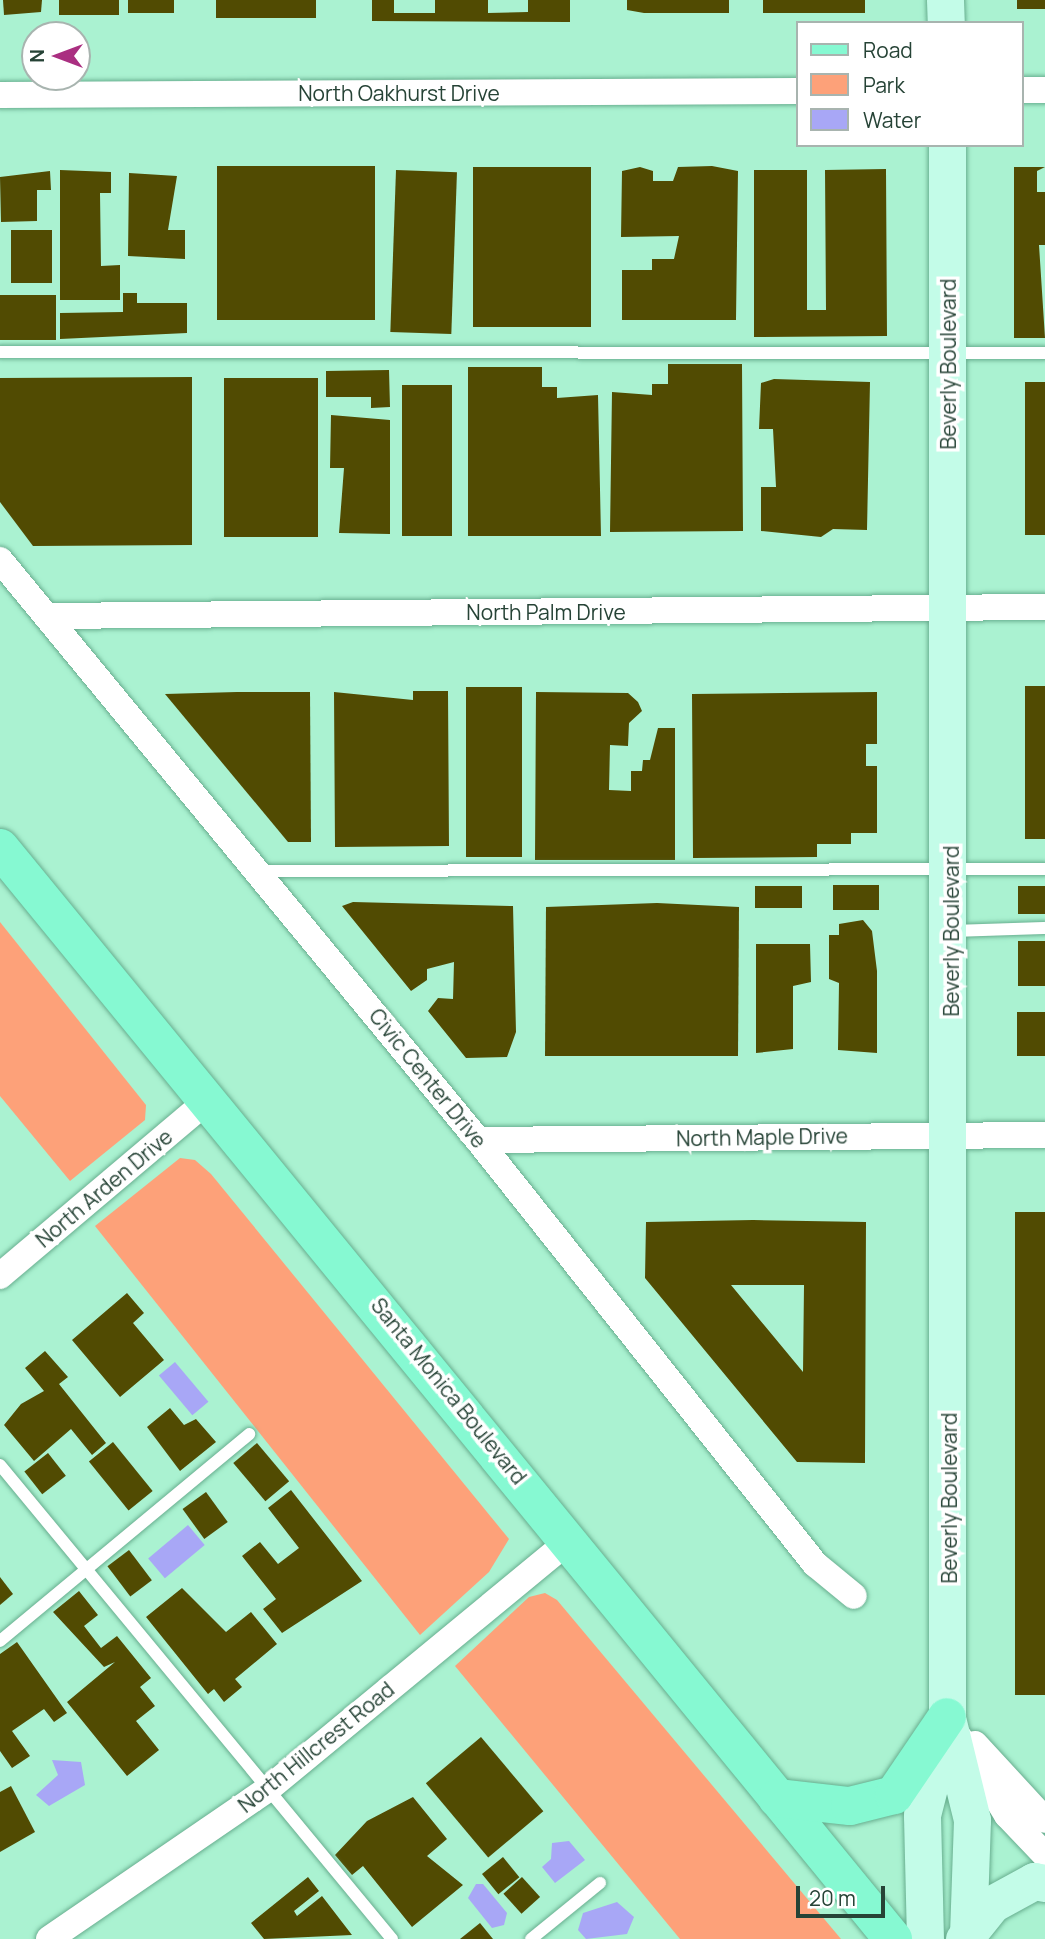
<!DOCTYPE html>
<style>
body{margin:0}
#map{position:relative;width:1045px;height:1939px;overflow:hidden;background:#aaf2d1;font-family:Manrope,sans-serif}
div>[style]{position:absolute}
.green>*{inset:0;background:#fda179}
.water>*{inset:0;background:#a8a7f6;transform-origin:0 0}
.building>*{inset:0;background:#514b02;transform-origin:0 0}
.roads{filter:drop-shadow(0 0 2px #68ae8f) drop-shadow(0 0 2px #68ae8f)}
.lane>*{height:12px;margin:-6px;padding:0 6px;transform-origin:6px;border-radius:6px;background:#fff}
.street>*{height:26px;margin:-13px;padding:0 13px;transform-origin:13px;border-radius:13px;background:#fff}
.secondary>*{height:37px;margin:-18.5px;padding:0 18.5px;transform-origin:18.5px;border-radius:18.5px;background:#c3fce8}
.primary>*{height:38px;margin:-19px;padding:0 19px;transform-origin:19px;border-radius:19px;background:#86f9d2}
span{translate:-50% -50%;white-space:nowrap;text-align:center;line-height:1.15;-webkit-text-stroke:7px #fff;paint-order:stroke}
.street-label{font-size:21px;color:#264336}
.legend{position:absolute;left:796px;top:21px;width:228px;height:126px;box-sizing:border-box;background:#fff;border:2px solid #a8b4af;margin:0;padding:9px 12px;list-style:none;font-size:21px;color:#264336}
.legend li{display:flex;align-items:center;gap:14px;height:35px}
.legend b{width:35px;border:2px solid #a8b4af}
.north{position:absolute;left:21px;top:21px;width:70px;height:70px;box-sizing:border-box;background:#fff;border:2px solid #a8b4af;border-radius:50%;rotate:270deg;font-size:19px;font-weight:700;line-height:28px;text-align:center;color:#264336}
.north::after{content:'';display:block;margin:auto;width:24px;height:32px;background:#aa2f81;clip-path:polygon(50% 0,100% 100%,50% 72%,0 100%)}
.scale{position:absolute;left:796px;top:1886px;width:89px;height:32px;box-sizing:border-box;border:4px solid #264336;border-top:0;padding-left:9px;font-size:21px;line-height:24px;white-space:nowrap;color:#264336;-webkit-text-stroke:5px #fff;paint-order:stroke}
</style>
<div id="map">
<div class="green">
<i style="clip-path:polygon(0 922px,146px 1105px,145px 1120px,70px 1181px,0 1096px)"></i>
<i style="clip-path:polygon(180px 1158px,195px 1160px,211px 1174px,509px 1539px,489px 1572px,420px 1635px,95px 1226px)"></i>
<i style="clip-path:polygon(545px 1593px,557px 1600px,841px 1939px,680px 1939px,455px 1666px,529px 1597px)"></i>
</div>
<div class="water">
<i style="left:175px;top:1362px;width:52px;height:21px;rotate:50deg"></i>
<i style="left:188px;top:1525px;width:26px;height:52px;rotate:50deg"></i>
<i style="clip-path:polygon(52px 1760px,81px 1762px,85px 1785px,49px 1806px,36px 1795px,58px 1775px)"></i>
<i style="clip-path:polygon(569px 1841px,585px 1860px,555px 1883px,542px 1867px,551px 1859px,552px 1843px)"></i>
<i style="clip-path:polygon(476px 1884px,483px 1884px,507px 1913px,504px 1925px,492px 1928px,468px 1898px)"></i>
<i style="clip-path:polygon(617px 1902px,634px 1917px,627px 1934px,586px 1939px,578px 1930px,583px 1913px)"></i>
</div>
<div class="building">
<i style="clip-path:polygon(3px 0,42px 0,41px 12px,4px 15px)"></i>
<i style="left:59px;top:0;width:60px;height:15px"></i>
<i style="left:128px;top:0;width:46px;height:13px"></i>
<i style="left:216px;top:0;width:100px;height:18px"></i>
<i style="clip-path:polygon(372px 0,394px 0,394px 13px,435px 13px,435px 0,488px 0,488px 13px,528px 12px,528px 0,570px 0,570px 22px,372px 21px)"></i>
<i style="clip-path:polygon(627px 0,729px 0,729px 13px,644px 13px,627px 10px)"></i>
<i style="left:763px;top:0;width:102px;height:13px"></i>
<i style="left:1017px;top:0;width:28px;height:9px"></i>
<i style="left:375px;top:166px;width:154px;height:158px;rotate:90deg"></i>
<i style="clip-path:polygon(712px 166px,738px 171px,736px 320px,622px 320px,622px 270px,652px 270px,652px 259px,674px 259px,679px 236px,621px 237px,622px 171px,640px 167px,653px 171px,653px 181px,673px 181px,678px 167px)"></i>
<i style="left:473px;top:167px;width:118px;height:160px"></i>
<i style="clip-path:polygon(1014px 167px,1045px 167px,1037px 171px,1037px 192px,1045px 192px,1045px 245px,1039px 245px,1045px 338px,1014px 338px)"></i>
<i style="clip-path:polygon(886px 169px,887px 336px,754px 337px,754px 170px,807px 170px,807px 310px,826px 310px,825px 170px)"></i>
<i style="clip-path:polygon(60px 170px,111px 172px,111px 193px,100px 193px,101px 266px,120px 265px,120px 300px,60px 300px)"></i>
<i style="left:396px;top:170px;width:61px;height:162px;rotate:2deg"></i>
<i style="clip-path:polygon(50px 171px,51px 190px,37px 190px,37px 221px,1px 222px,0 177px)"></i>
<i style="clip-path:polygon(129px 173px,177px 176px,168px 230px,185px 230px,185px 259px,128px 256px)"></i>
<i style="left:11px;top:230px;width:41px;height:53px"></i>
<i style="clip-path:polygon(123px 293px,137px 293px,137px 303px,187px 303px,187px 333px,60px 339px,60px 313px,123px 312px)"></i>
<i style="left:56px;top:295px;width:45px;height:56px;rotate:90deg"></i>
<i style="clip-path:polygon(668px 364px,742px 364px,743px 531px,610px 532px,612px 392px,652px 395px,652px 384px,668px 384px)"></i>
<i style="clip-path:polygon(468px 367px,542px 367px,542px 387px,557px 387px,557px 398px,598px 395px,601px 536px,468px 536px)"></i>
<i style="clip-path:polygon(389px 370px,390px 407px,371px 408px,371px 397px,326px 397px,326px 371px)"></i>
<i style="clip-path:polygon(192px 377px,192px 545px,33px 546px,0 502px,0 378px)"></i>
<i style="left:224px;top:378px;width:94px;height:159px"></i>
<i style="clip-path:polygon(774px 379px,870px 382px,867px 530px,833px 529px,821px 537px,761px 531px,761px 487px,776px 487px,773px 429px,759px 429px,761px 383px)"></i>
<i style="left:1025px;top:382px;width:20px;height:153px"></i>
<i style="left:402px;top:385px;width:50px;height:151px"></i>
<i style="clip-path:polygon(331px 415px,390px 420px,390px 534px,339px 533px,344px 468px,330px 468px)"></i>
<i style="left:1025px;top:686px;width:20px;height:153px"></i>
<i style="left:466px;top:687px;width:56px;height:170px"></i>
<i style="clip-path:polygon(413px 691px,448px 691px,449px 846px,335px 847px,334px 692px,413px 700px)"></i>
<i style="clip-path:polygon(237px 692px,310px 692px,311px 842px,288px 842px,165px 694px)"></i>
<i style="clip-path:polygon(536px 692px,628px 693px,638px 702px,642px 711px,629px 723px,628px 746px,610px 745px,609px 790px,631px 791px,631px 771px,642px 771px,643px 760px,650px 760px,658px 728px,675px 728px,675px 860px,535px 860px)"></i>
<i style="clip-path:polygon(877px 692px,877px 744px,866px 744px,866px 766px,877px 766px,877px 833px,851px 833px,851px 844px,817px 844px,817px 857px,693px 858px,692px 694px)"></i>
<i style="left:833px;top:885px;width:46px;height:25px"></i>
<i style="left:755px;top:886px;width:47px;height:22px"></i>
<i style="left:1045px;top:886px;width:28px;height:27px;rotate:90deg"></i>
<i style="clip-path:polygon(353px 902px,513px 906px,516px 1032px,507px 1057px,466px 1058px,428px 1011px,438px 998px,453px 999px,454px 962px,427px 969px,427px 980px,411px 991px,342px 906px)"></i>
<i style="clip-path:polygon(657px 903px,739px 907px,738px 1056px,545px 1056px,546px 907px)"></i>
<i style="clip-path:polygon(863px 920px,872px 931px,877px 971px,877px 1053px,838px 1050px,839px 983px,829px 979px,829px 935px,839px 935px,839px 924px)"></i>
<i style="left:1045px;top:941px;width:45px;height:27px;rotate:90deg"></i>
<i style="clip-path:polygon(756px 944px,810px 944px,811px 982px,793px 986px,793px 1049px,756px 1053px)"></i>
<i style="left:1017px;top:1012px;width:28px;height:44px"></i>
<i style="left:1015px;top:1212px;width:30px;height:483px"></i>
<i style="clip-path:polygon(evenodd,753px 1220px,866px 1222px,865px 1463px,797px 1462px,645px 1278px,646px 1222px,753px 1220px,731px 1285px,804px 1285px,803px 1372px,731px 1285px)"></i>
<i style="clip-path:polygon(127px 1293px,144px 1313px,133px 1323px,164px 1360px,120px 1397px,72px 1340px)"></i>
<i style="clip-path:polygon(45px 1351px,68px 1377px,59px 1384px,106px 1443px,92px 1455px,71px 1429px,34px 1461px,4px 1425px,21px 1404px,44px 1391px,25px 1368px)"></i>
<i style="clip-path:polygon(170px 1408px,184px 1425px,196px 1419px,216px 1442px,180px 1471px,147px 1427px)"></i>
<i style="left:113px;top:1442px;width:63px;height:31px;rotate:51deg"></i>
<i style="left:257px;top:1443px;width:50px;height:31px;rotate:50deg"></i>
<i style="left:48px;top:1453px;width:29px;height:30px;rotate:52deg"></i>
<i style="clip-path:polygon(291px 1490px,362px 1581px,282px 1633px,263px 1609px,276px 1599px,242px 1556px,260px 1542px,278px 1564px,299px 1548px,268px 1508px)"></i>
<i style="left:206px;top:1492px;width:37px;height:29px;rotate:54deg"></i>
<i style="left:129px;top:1550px;width:38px;height:27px;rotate:53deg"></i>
<i style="clip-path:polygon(0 1577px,13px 1594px,0 1605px)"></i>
<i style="clip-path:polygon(182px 1588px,226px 1632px,251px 1612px,277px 1644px,235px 1679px,242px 1687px,224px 1702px,214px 1689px,208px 1694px,146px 1617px)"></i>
<i style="clip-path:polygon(79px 1591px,98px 1615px,84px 1626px,101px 1648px,117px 1636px,151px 1678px,140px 1687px,155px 1706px,136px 1721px,159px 1750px,127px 1776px,67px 1702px,115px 1662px,104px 1667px,53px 1612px)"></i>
<i style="clip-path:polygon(17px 1642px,67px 1713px,54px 1722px,44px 1709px,12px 1731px,30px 1756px,12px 1768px,0 1751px,0 1654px)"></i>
<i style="left:481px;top:1737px;width:97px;height:72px;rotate:50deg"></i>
<i style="clip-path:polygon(11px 1786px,35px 1832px,0 1852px,0 1792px)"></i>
<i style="clip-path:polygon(413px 1797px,447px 1839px,427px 1856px,463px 1885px,412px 1927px,363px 1866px,352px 1875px,335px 1855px,367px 1821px)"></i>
<i style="left:503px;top:1857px;width:26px;height:27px;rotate:51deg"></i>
<i style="clip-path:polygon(308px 1877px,319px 1891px,294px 1911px,297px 1916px,322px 1896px,352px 1935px,264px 1939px,251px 1923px)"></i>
<i style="left:522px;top:1877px;width:27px;height:25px;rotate:48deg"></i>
<i style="clip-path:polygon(480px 1923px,493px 1939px,460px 1939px)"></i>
</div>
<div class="roads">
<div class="lane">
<i style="left:0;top:352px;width:1045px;rotate:0.05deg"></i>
<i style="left:258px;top:871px;width:787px;rotate:-0.15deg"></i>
<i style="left:951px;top:931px;width:94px;rotate:-1.8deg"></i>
<i style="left:0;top:1465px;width:615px;rotate:50.41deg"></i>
<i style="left:0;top:1641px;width:324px;rotate:-39.7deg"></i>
<i style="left:531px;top:1939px;width:89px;rotate:-39.1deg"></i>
</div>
<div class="street">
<i style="left:1022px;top:90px;width:23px"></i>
<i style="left:0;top:95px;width:798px;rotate:-0.29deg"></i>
<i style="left:0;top:560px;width:752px;rotate:50.51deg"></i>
<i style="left:478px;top:1140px;width:542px;rotate:51.52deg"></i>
<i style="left:815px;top:1564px;width:50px;rotate:39.4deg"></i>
<i style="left:47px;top:616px;width:998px;rotate:-0.52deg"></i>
<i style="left:478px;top:1140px;width:567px;rotate:-0.51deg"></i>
<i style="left:0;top:1276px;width:272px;rotate:-40.2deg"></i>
<i style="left:959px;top:1737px;width:92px;rotate:58.4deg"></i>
<i style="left:1007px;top:1815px;width:55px;rotate:46.5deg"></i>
<i style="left:975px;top:1744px;width:103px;rotate:47.4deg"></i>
<i style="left:49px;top:1939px;width:265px;rotate:-34.4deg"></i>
<i style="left:268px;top:1789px;width:393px;rotate:-39.5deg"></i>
</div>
<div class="secondary">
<i style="left:945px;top:0;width:23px;rotate:88deg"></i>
<i style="left:948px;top:1722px;width:101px;rotate:76.2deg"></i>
<i style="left:972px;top:1820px;width:114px;rotate:92deg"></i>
<i style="left:925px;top:1939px;width:124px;rotate:-91.4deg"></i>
<i style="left:922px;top:1815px;width:101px;rotate:-75.7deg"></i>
<i style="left:947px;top:1717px;width:1572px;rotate:-90deg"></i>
<i style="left:964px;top:1939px;width:45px;rotate:-51.3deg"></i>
<i style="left:992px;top:1904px;width:48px;rotate:-28.7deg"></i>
<i style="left:1034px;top:1881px;width:11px;rotate:10deg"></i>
</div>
<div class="primary">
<i style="left:0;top:848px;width:1410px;rotate:50.7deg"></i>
<i style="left:777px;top:1798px;width:73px;rotate:6.3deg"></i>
<i style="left:850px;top:1806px;width:45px;rotate:-14deg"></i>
<i style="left:894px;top:1795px;width:94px;rotate:-55.8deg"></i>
</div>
</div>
<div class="street-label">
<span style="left:399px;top:93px">North Oakhurst Drive</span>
<span style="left:948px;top:364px;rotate:-90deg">Beverly Boulevard</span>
<span style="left:546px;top:612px">North Palm Drive</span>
<span style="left:951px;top:931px;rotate:-90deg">Beverly Boulevard</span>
<span style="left:428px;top:1078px;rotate:51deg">Civic Center Drive</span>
<span style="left:762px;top:1137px;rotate:-1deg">North Maple Drive</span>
<span style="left:104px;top:1188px;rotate:-40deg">North Arden Drive</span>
<span style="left:449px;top:1391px;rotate:51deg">Santa Monica Boulevard</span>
<span style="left:949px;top:1498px;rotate:-90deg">Beverly Boulevard</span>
<span style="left:316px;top:1747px;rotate:-39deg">North Hillcrest Road</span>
</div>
<ul class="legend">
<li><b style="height:9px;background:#86f9d2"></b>Road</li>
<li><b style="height:19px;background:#fda179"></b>Park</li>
<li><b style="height:19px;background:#a8a7f6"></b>Water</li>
</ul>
<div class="north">N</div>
<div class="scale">20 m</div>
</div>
